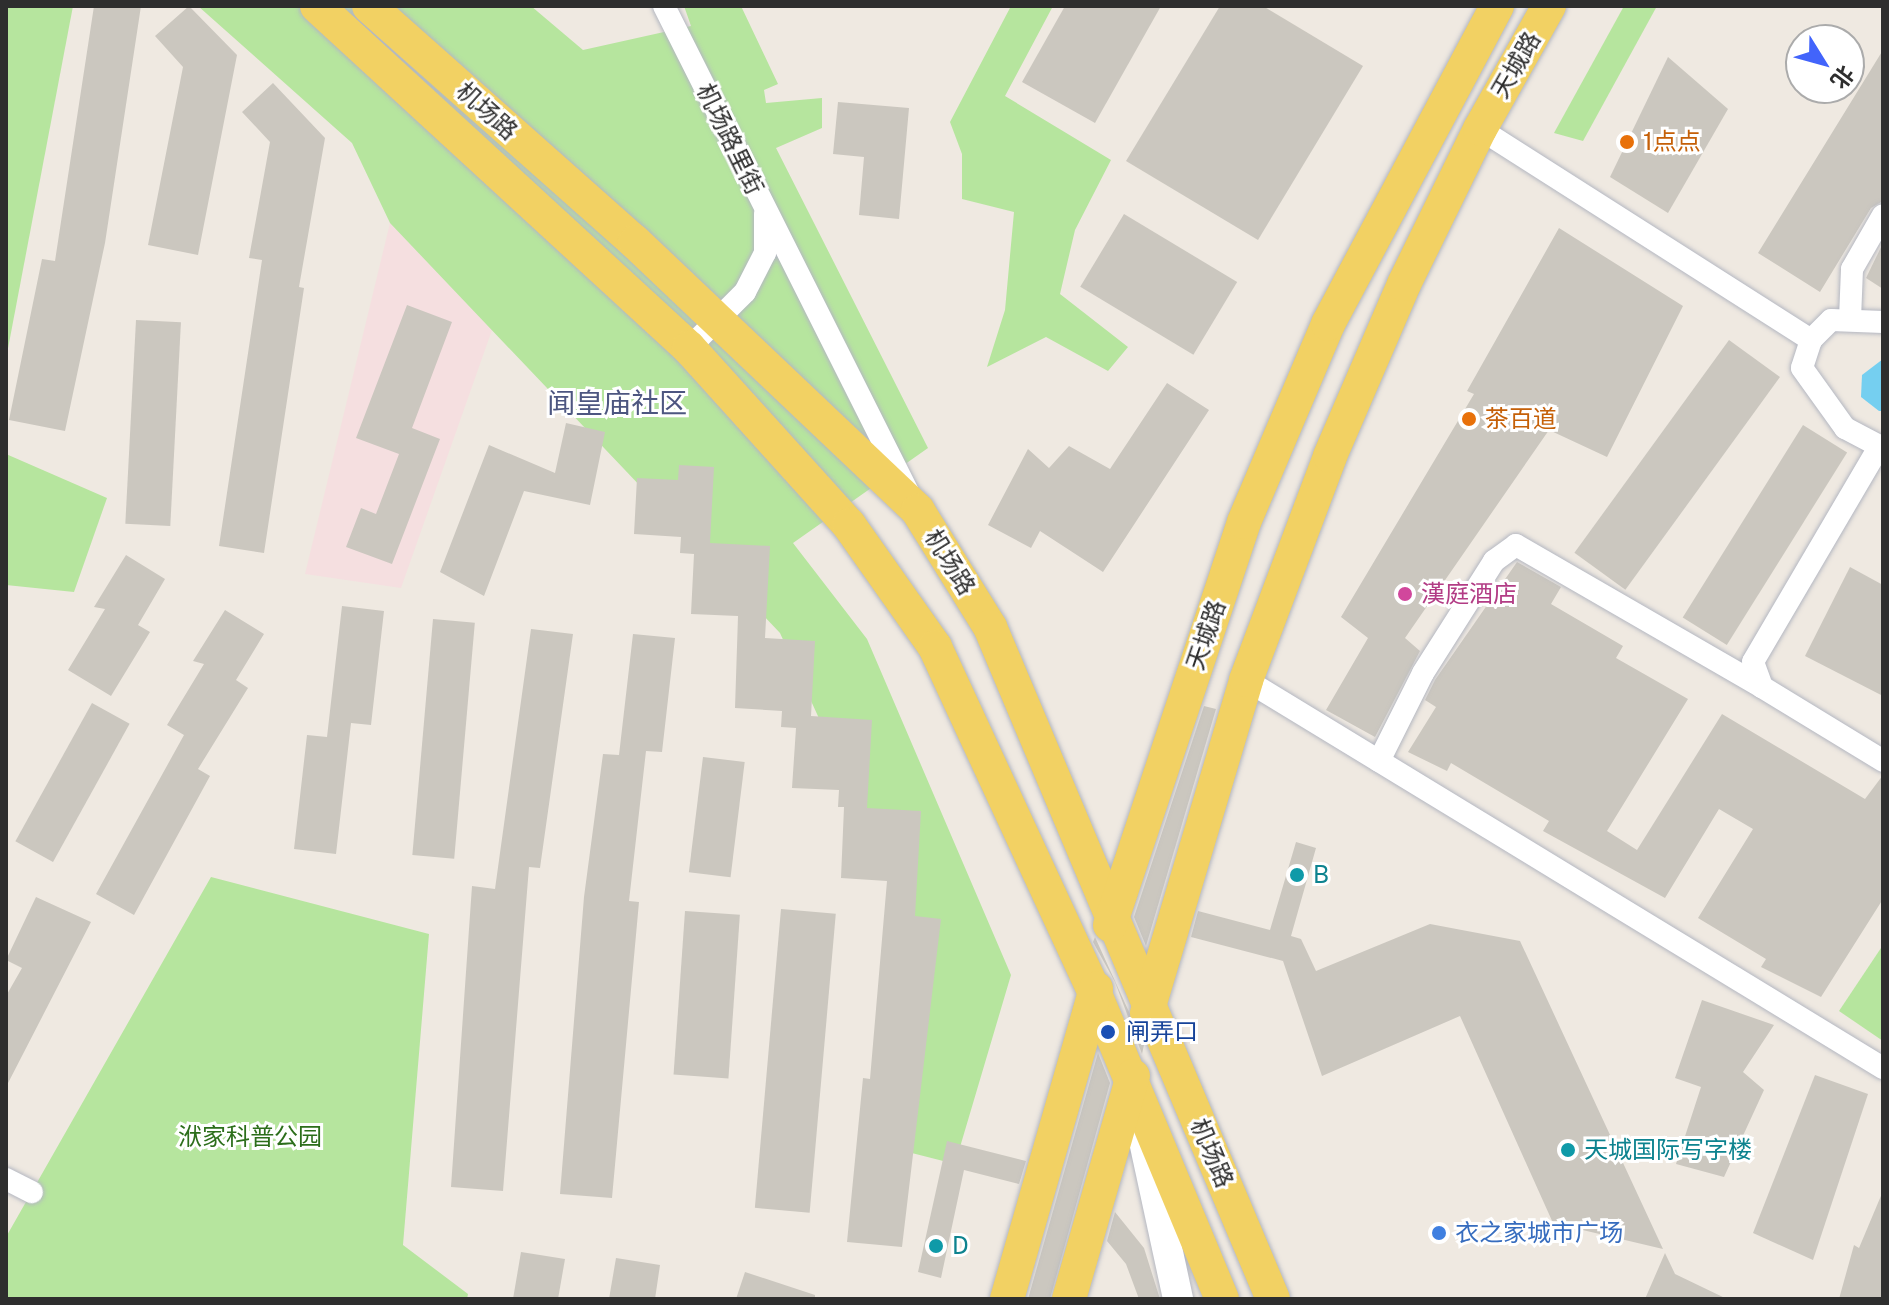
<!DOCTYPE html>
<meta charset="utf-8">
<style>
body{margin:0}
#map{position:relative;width:1889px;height:1305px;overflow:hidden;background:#efe9e1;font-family:"Public Sans","Noto Sans SC",sans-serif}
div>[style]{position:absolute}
.medical>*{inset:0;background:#f5dfe0}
.green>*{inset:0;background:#b6e59e}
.water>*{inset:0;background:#75cff0}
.building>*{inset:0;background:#cbc7bf;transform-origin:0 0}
.roads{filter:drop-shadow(0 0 2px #b4b7c1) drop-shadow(0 0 2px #b4b7c1)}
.minor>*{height:22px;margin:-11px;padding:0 11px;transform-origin:11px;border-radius:11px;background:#fff}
.secondary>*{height:30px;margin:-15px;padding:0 15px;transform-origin:15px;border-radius:15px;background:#fff}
.primary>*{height:34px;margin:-17px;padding:0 17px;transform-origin:17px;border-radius:17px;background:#f2d163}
.dots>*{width:22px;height:22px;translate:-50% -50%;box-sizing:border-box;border:4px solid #fff;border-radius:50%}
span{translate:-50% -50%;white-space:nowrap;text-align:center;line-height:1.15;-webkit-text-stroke:6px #fff;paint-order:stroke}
.street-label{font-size:24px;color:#2e2e2e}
.food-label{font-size:24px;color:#c56008}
.left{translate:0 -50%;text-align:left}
.hotel-label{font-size:24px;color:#b23c85}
.culture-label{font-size:24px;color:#0d838f}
.transit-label{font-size:24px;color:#164399}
.park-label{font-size:24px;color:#2c6e1b}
.shop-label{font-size:24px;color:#366cbe}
.quarter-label{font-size:28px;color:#4d5680}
.frame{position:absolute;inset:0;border:8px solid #2e2e2e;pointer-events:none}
.north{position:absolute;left:1785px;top:24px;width:80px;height:80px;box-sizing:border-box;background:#fff;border:2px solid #ababab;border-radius:50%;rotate:127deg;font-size:22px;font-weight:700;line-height:32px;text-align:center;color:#2e2e2e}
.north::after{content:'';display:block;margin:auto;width:28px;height:36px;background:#4264fb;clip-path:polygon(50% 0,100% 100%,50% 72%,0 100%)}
</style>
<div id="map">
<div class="medical">
<i style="clip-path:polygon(390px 223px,492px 330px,401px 588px,305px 574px)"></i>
</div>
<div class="green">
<i style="clip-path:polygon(6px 6px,73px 6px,6px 359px)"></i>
<i style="clip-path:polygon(198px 6px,531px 6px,583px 50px,691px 26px,684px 6px,741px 6px,778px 84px,764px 90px,766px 103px,822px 98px,822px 128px,776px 148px,928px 448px,793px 543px,867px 639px,1011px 975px,955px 1164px,900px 1150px,923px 946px,780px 633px,390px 223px,352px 143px)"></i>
<i style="clip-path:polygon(1011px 6px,1053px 6px,1005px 96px,1111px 160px,1075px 230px,1060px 294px,1128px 347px,1108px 371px,1046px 337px,987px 367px,1005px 310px,1014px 212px,962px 199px,962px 154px,950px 122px)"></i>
<i style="clip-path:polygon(1624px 6px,1657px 6px,1583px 141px,1554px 133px)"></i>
<i style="clip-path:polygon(6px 454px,107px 498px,74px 592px,6px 585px)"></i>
<i style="clip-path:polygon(211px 877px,429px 934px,403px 1245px,468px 1294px,467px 1299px,6px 1299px,6px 1237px)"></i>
<i style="clip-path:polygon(1883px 945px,1883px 1041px,1839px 1011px)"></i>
</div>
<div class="water">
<i style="clip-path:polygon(1883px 359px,1883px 411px,1879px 411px,1861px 397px,1862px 375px)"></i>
</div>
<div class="building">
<i style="clip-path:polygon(94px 6px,141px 6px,105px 243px,65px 431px,9px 420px,42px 259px,55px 261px)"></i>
<i style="clip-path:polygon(189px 6px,237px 55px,198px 255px,148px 245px,183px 67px,155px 36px)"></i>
<i style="clip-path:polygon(1065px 6px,1161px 6px,1095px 123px,1022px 82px)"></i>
<i style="clip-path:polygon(1220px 6px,1263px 6px,1363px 66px,1258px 240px,1126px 161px)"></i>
<i style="clip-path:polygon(1883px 50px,1883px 201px,1871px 208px,1820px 292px,1758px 253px)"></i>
<i style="clip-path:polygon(1668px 57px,1728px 109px,1668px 213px,1610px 177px)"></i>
<i style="clip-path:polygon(273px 83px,325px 138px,299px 287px,304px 288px,264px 553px,219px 546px,262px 260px,249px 258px,270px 142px,242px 112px)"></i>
<i style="clip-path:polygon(838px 102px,909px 108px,899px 219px,859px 215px,864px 157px,833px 154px)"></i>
<i style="left:1124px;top:214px;width:132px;height:85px;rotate:31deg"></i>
<i style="clip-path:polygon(1559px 228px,1683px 306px,1607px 457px,1549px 430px,1405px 638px,1420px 651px,1375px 737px,1326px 710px,1368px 638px,1341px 617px,1474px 394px,1467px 391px)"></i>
<i style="clip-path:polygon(1883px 243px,1883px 289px,1866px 278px)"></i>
<i style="clip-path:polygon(407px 305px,452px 322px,412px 428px,440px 439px,392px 564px,346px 547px,361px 508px,376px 514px,399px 454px,356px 438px)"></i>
<i style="left:136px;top:320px;width:45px;height:204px;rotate:3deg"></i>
<i style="left:1729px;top:340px;width:63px;height:263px;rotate:36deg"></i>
<i style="clip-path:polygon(1167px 383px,1209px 410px,1103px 572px,1040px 531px,1031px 548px,988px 525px,1028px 449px,1049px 468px,1069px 446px,1110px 469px)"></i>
<i style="clip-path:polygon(566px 423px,605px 432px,590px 505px,524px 491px,484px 596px,440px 572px,489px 445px,555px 473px)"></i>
<i style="left:1803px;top:425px;width:52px;height:227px;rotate:32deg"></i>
<i style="clip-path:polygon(679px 465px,714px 467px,710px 543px,770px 546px,765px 638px,815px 641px,811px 716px,872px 720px,867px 808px,921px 811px,915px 916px,941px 919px,902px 1247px,847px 1242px,863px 1078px,870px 1079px,887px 881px,841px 878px,844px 807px,838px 807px,839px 790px,792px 788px,796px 728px,781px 727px,782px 711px,735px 708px,738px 616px,691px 614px,694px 554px,680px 553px,681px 537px,634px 534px,637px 478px,678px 480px)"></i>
<i style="clip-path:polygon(126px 555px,165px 579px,138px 625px,150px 632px,111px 696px,68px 670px,105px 609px,94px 607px)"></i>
<i style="clip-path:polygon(1517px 562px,1561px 587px,1551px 604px,1623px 646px,1616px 658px,1688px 699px,1607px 831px,1637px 850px,1722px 714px,1865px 799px,1883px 775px,1883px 899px,1821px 997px,1761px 967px,1766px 959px,1698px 918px,1753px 829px,1719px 809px,1665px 898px,1543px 831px,1549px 821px,1451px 763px,1447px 771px,1408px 752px,1436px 707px,1425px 700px,1435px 680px)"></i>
<i style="clip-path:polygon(1850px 567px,1883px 585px,1883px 696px,1805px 656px)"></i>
<i style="clip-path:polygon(342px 606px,384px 611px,371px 725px,351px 723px,336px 854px,294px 849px,307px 735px,327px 737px)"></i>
<i style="clip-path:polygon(225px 610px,264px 634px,236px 680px,248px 688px,198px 769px,210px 776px,134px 915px,96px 894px,184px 735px,167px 725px,204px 664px,193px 661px)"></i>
<i style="left:433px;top:619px;width:42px;height:237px;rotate:5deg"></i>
<i style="clip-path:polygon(531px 629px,573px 634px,540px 868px,529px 867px,503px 1191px,451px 1187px,472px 886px,495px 889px)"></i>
<i style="clip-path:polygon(633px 634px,675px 638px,662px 752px,646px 751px,629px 901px,639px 902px,612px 1198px,560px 1194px,584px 897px,603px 754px,619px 755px)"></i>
<i style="left:92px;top:703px;width:43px;height:158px;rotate:29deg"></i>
<i style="clip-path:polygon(1204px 706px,1216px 709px,1146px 946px,1134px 917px)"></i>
<i style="left:703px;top:757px;width:42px;height:116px;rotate:7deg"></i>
<i style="clip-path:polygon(1296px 842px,1316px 848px,1291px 936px,1301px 939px,1316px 971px,1430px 924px,1520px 941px,1663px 1249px,1553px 1223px,1460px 1016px,1322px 1076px,1283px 961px,1191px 937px,1198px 911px,1270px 930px)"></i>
<i style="clip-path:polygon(36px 897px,91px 922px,6px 1087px,6px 996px,22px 968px,6px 960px)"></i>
<i style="left:781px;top:909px;width:55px;height:300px;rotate:5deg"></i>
<i style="left:685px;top:911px;width:55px;height:164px;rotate:4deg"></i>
<i style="clip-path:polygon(1095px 937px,1144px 1045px,1142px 1054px,1115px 982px,1093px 942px)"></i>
<i style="clip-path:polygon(1702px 1000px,1774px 1025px,1743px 1072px,1764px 1090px,1724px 1177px,1676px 1164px,1701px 1087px,1675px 1078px)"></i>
<i style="clip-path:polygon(1098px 1053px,1110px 1083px,1050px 1299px,1028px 1299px)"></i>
<i style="clip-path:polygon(1815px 1075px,1868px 1094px,1813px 1260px,1753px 1233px)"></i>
<i style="clip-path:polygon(947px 1141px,1026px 1161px,1019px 1184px,964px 1170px,941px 1278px,918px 1272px)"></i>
<i style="clip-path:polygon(1883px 1191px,1883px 1299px,1839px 1299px,1854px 1245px,1859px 1248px)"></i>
<i style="clip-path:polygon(1115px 1212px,1144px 1248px,1160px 1299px,1139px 1299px,1126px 1264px,1107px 1241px)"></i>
<i style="clip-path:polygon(521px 1252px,565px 1259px,558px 1299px,513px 1299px)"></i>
<i style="clip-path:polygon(1665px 1253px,1675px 1274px,1727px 1299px,1645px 1299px)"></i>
<i style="clip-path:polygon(616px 1258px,660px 1265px,655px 1299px,609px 1299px)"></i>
<i style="clip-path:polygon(745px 1272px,815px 1295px,815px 1299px,736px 1299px)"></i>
</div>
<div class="roads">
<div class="minor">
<i style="left:664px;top:6px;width:544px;rotate:63.34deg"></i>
<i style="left:1480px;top:129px;width:393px;rotate:32.5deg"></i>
<i style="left:1850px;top:319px;width:50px;rotate:-87.7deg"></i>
<i style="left:1852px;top:269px;width:62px;rotate:-60.1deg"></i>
<i style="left:1883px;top:322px;width:52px;rotate:-177.8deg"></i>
<i style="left:1831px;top:320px;width:28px;rotate:135deg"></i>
<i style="left:1811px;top:340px;width:29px;rotate:108deg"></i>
<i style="left:1802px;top:368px;width:74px;rotate:54.4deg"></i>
<i style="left:1845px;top:428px;width:43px;rotate:27.8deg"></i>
<i style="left:689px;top:348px;width:79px;rotate:-45deg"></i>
<i style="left:745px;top:292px;width:44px;rotate:-62.9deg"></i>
<i style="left:765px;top:253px;width:39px;rotate:-90deg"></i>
<i style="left:1879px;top:447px;width:249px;rotate:120.4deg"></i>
<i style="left:1753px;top:662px;width:27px;rotate:70deg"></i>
<i style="left:1762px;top:687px;width:142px;rotate:31.4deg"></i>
<i style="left:1246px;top:680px;width:746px;rotate:31.35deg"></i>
<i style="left:1379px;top:761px;width:98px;rotate:-63.4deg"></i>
<i style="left:1423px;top:673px;width:133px;rotate:-57.6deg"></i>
<i style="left:1494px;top:561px;width:27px;rotate:-36deg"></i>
<i style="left:1516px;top:545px;width:284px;rotate:30deg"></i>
<i style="left:6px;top:1179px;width:29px;rotate:27deg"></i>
</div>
<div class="secondary">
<i style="left:1142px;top:1132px;width:171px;rotate:77.8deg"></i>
</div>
<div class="primary">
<i style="left:317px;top:6px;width:505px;rotate:42.59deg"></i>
<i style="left:689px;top:348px;width:239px;rotate:47.9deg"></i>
<i style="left:849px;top:525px;width:149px;rotate:54.8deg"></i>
<i style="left:935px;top:647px;width:382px;rotate:65.2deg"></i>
<i style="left:1095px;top:994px;width:330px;rotate:67.4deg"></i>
<i style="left:369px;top:6px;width:356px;rotate:41.6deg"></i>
<i style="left:635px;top:242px;width:390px;rotate:43.5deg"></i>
<i style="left:918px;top:511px;width:137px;rotate:58.2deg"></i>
<i style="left:990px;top:627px;width:729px;rotate:67.16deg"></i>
<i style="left:1110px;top:925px;width:425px;rotate:-71.6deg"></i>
<i style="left:1244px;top:522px;width:215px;rotate:-67deg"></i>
<i style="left:1328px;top:324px;width:360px;rotate:-62deg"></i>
<i style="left:1147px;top:1013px;width:347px;rotate:-73.4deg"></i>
<i style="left:1246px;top:680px;width:239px;rotate:-69.4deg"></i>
<i style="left:1330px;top:456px;width:187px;rotate:-66.7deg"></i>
<i style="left:1404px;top:284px;width:173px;rotate:-63.9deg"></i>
<i style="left:1480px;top:129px;width:141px;rotate:-60.7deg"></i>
<i style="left:1007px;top:1299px;width:323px;rotate:-74deg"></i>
<i style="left:1069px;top:1299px;width:232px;rotate:-74deg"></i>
</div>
</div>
<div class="dots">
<i style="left:1627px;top:142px;background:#e8710a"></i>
<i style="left:1469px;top:419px;background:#e8710a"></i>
<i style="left:1405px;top:594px;background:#d1479c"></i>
<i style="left:1297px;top:875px;background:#0f9aa8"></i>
<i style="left:1108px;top:1032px;background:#1a4fb4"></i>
<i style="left:1568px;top:1150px;background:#0f9aa8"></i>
<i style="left:1439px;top:1233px;background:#3f7fe0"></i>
<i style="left:936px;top:1246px;background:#0f9aa8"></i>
</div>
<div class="street-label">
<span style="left:1516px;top:65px;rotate:-60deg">天城路</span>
<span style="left:487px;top:111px;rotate:42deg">机场路</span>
<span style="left:730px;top:139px;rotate:64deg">机场路里街</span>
<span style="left:950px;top:562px;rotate:58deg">机场路</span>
<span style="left:1206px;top:635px;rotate:-71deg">天城路</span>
<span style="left:1212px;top:1153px;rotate:67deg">机场路</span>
</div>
<div class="food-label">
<span class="left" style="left:1643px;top:142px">1点点</span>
<span class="left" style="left:1485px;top:419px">茶百道</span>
</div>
<div class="hotel-label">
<span class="left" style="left:1421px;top:594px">漢庭酒店</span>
</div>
<div class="culture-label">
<span class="left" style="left:1313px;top:875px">B</span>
<span class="left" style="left:1584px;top:1150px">天城国际写字楼</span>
<span class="left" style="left:952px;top:1246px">D</span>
</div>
<div class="transit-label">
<span class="left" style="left:1126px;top:1032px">闸弄口</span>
</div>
<div class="park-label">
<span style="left:250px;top:1137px">洑家科普公园</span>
</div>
<div class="shop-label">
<span class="left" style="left:1455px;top:1233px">衣之家城市广场</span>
</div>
<div class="quarter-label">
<span style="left:617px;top:403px">闻皇庙社区</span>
</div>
<div class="frame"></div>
<div class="north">北</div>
</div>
